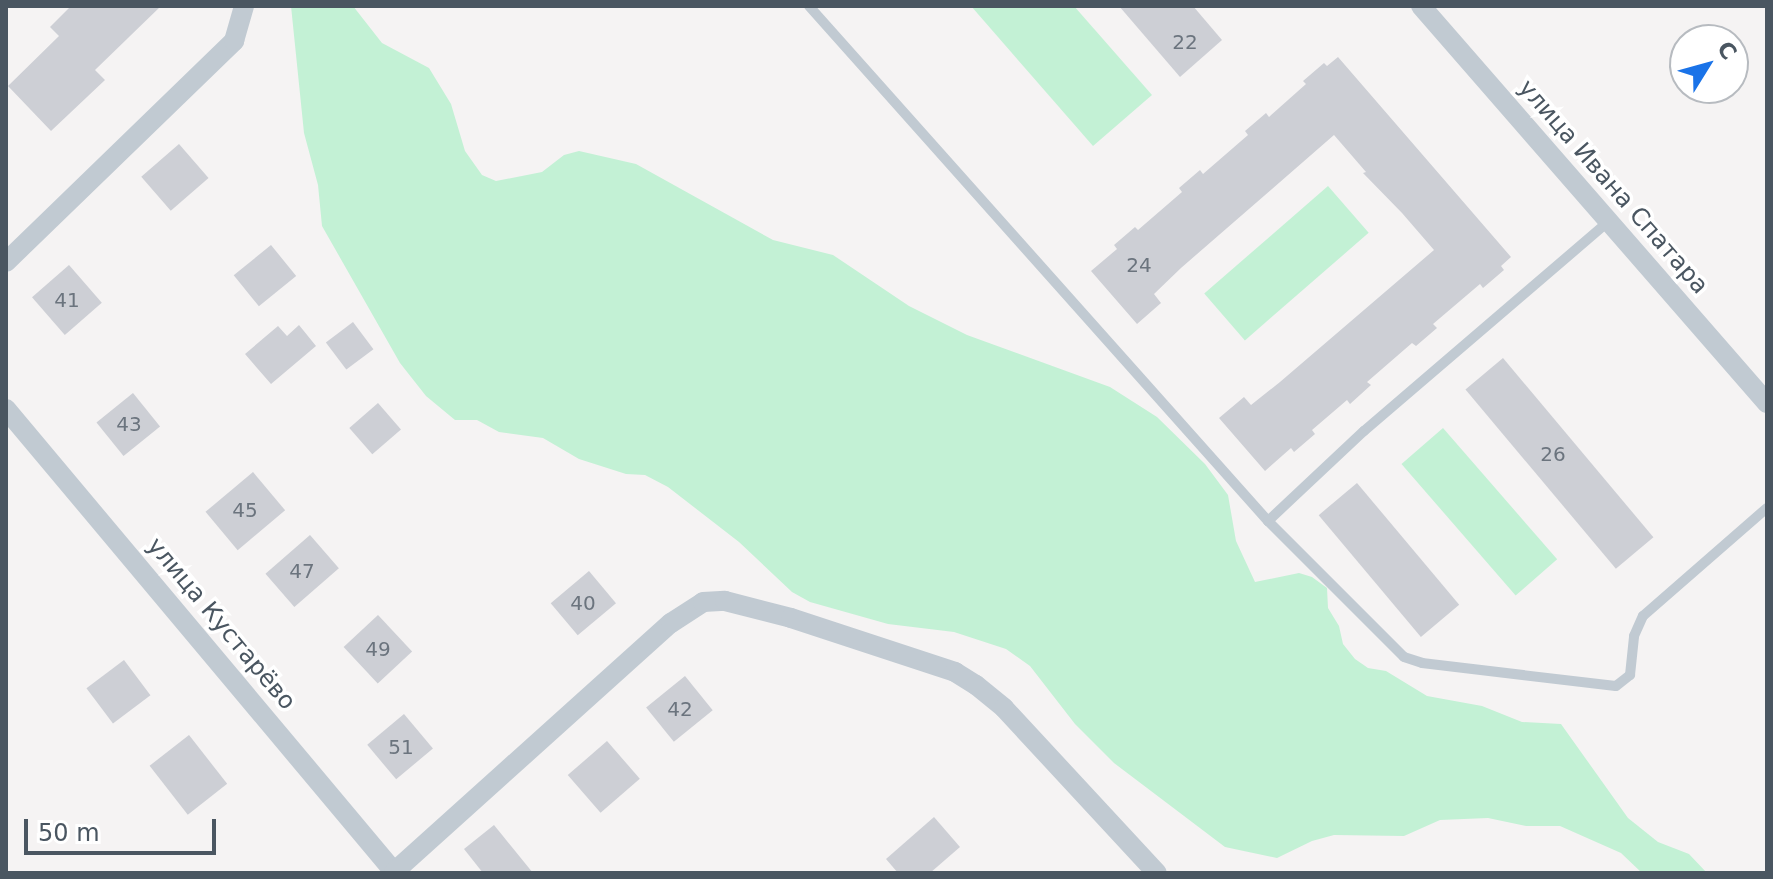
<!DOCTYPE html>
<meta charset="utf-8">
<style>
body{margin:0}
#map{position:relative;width:1773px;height:879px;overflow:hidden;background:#f5f3f3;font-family:"DejaVu Sans",sans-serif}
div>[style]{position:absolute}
.green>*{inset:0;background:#c3f1d5;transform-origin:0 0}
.building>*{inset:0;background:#cdcfd5;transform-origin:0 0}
.lane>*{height:10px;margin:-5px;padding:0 5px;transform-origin:5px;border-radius:5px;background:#c1cad2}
.street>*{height:20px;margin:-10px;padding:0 10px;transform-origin:10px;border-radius:10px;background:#c1cad2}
span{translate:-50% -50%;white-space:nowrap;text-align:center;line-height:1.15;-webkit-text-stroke:7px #fff;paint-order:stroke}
.number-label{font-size:20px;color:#6b747e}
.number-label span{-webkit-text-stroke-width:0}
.street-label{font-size:24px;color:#4a5661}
.frame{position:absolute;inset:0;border:8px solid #4a5661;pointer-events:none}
.north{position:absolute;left:1669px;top:24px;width:80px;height:80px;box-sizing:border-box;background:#fff;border:2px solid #b7bbc0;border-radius:50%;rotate:53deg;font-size:22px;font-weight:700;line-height:32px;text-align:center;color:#4a5661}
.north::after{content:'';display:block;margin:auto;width:28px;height:36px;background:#1a73e8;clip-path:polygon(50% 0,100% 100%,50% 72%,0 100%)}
.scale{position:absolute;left:24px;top:819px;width:192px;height:36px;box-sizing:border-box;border:4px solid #4a5661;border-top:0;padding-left:10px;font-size:24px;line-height:28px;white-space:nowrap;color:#4a5661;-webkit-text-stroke:6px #fff;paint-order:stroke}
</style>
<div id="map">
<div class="green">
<i style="clip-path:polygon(291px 6px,353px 6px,382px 43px,429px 68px,451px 104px,465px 151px,482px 175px,496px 181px,542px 172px,564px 155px,579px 151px,636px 164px,773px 240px,833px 255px,909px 306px,967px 335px,1110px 387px,1157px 417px,1205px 464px,1228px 495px,1236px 541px,1255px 582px,1299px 573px,1312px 577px,1327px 588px,1328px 608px,1339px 626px,1343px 644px,1355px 659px,1368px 668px,1386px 671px,1427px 696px,1482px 706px,1522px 722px,1561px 724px,1628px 818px,1658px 842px,1689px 854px,1707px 873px,1642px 873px,1621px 853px,1560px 826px,1526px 826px,1488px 818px,1440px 820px,1404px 836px,1334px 835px,1312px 841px,1277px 858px,1225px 847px,1114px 763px,1075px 724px,1030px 666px,1006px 649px,954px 632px,888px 624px,810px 602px,792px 592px,739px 542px,668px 487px,645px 475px,626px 474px,579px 459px,543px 438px,499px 432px,477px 420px,455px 420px,426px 396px,400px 363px,322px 226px,318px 185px,304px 133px)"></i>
<i style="clip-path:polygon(971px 6px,1074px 6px,1152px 95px,1093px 146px)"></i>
<i style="left:1328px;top:186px;width:62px;height:164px;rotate:49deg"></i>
<i style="left:1443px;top:428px;width:174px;height:55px;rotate:49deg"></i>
</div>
<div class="building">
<i style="clip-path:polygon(71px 6px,161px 6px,95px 70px,105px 80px,51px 131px,8px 86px,59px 36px,50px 27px)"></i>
<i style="clip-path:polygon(1119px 6px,1193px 6px,1222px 40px,1180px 77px)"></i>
<i style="clip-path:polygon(1338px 57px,1511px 257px,1501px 266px,1504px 270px,1483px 288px,1480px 284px,1433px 324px,1437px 328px,1416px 346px,1412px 343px,1367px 382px,1371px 385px,1350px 404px,1347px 400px,1312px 430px,1315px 434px,1294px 452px,1291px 448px,1265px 471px,1219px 418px,1244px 397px,1251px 405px,1280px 382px,1434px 250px,1402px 213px,1363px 173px,1366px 172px,1334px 135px,1181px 268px,1154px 294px,1161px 303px,1137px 324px,1091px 271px,1117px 249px,1114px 245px,1135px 227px,1138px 230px,1182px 192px,1179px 188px,1200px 170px,1203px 174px,1248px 135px,1245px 131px,1266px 113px,1269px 117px,1306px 84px,1303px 81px,1324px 63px,1327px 66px)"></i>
<i style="left:179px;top:144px;width:45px;height:50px;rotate:49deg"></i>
<i style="left:271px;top:245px;width:40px;height:48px;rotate:51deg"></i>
<i style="left:69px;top:265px;width:50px;height:49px;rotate:49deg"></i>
<i style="left:353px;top:322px;width:34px;height:34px;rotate:53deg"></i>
<i style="clip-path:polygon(299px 325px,316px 346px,271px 384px,245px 354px,278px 326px,287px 336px)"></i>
<i style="left:1503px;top:358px;width:234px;height:49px;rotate:50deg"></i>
<i style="left:133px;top:393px;width:43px;height:47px;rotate:51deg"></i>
<i style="left:378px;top:403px;width:35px;height:38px;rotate:49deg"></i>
<i style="left:253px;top:472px;width:50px;height:62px;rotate:50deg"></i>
<i style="left:1357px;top:483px;width:159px;height:50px;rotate:50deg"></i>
<i style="left:310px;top:535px;width:44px;height:59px;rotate:49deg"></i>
<i style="left:589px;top:571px;width:42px;height:50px;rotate:50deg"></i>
<i style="left:378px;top:615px;width:50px;height:47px;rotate:47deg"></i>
<i style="left:124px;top:660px;width:44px;height:47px;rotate:53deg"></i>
<i style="left:685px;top:676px;width:44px;height:50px;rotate:51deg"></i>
<i style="left:404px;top:714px;width:45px;height:48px;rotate:50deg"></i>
<i style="left:189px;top:735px;width:62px;height:50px;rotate:52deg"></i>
<i style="left:607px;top:741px;width:50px;height:52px;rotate:49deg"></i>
<i style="clip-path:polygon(934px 817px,960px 847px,930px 873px,898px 873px,886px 859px)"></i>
<i style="clip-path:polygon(494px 825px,533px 873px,483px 873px,464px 849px)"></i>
</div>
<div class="lane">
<i style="left:809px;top:6px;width:690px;rotate:48.29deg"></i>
<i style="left:1268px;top:521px;width:192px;rotate:45deg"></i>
<i style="left:1404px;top:657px;width:19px;rotate:18deg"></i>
<i style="left:1422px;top:663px;width:195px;rotate:6.8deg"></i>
<i style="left:1616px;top:686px;width:18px;rotate:-38deg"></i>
<i style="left:1630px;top:675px;width:39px;rotate:-84deg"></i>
<i style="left:1634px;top:636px;width:22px;rotate:-66deg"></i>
<i style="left:1643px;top:616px;width:164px;rotate:-41.1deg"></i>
<i style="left:1268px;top:521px;width:132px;rotate:-43.2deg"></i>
<i style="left:1364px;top:431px;width:323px;rotate:-40.6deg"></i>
</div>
<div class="street">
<i style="left:1421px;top:6px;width:527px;rotate:48.93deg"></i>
<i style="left:6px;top:262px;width:318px;rotate:-44.1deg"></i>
<i style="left:234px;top:41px;width:36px;rotate:-74deg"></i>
<i style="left:6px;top:409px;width:605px;rotate:50.02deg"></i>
<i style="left:394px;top:872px;width:372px;rotate:-42deg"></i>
<i style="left:671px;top:623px;width:38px;rotate:-33deg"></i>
<i style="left:703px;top:602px;width:22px;rotate:-3deg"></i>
<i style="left:725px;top:601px;width:68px;rotate:14.4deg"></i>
<i style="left:791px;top:618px;width:173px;rotate:18.2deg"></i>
<i style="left:955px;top:672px;width:25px;rotate:32deg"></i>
<i style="left:976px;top:685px;width:36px;rotate:39deg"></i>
<i style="left:1004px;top:708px;width:225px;rotate:47.2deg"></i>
</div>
<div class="number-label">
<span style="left:1185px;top:42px">22</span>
<span style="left:1139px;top:265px">24</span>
<span style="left:67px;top:300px">41</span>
<span style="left:129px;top:424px">43</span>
<span style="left:1553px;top:454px">26</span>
<span style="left:245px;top:510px">45</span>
<span style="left:302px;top:571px">47</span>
<span style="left:583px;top:603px">40</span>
<span style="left:378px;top:649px">49</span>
<span style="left:680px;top:709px">42</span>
<span style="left:401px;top:747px">51</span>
</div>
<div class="street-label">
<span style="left:1613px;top:187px;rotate:49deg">улица Ивана Спатара</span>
<span style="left:221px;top:624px;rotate:50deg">улица Кустарёво</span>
</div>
<div class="frame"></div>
<div class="north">С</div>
<div class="scale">50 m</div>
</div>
